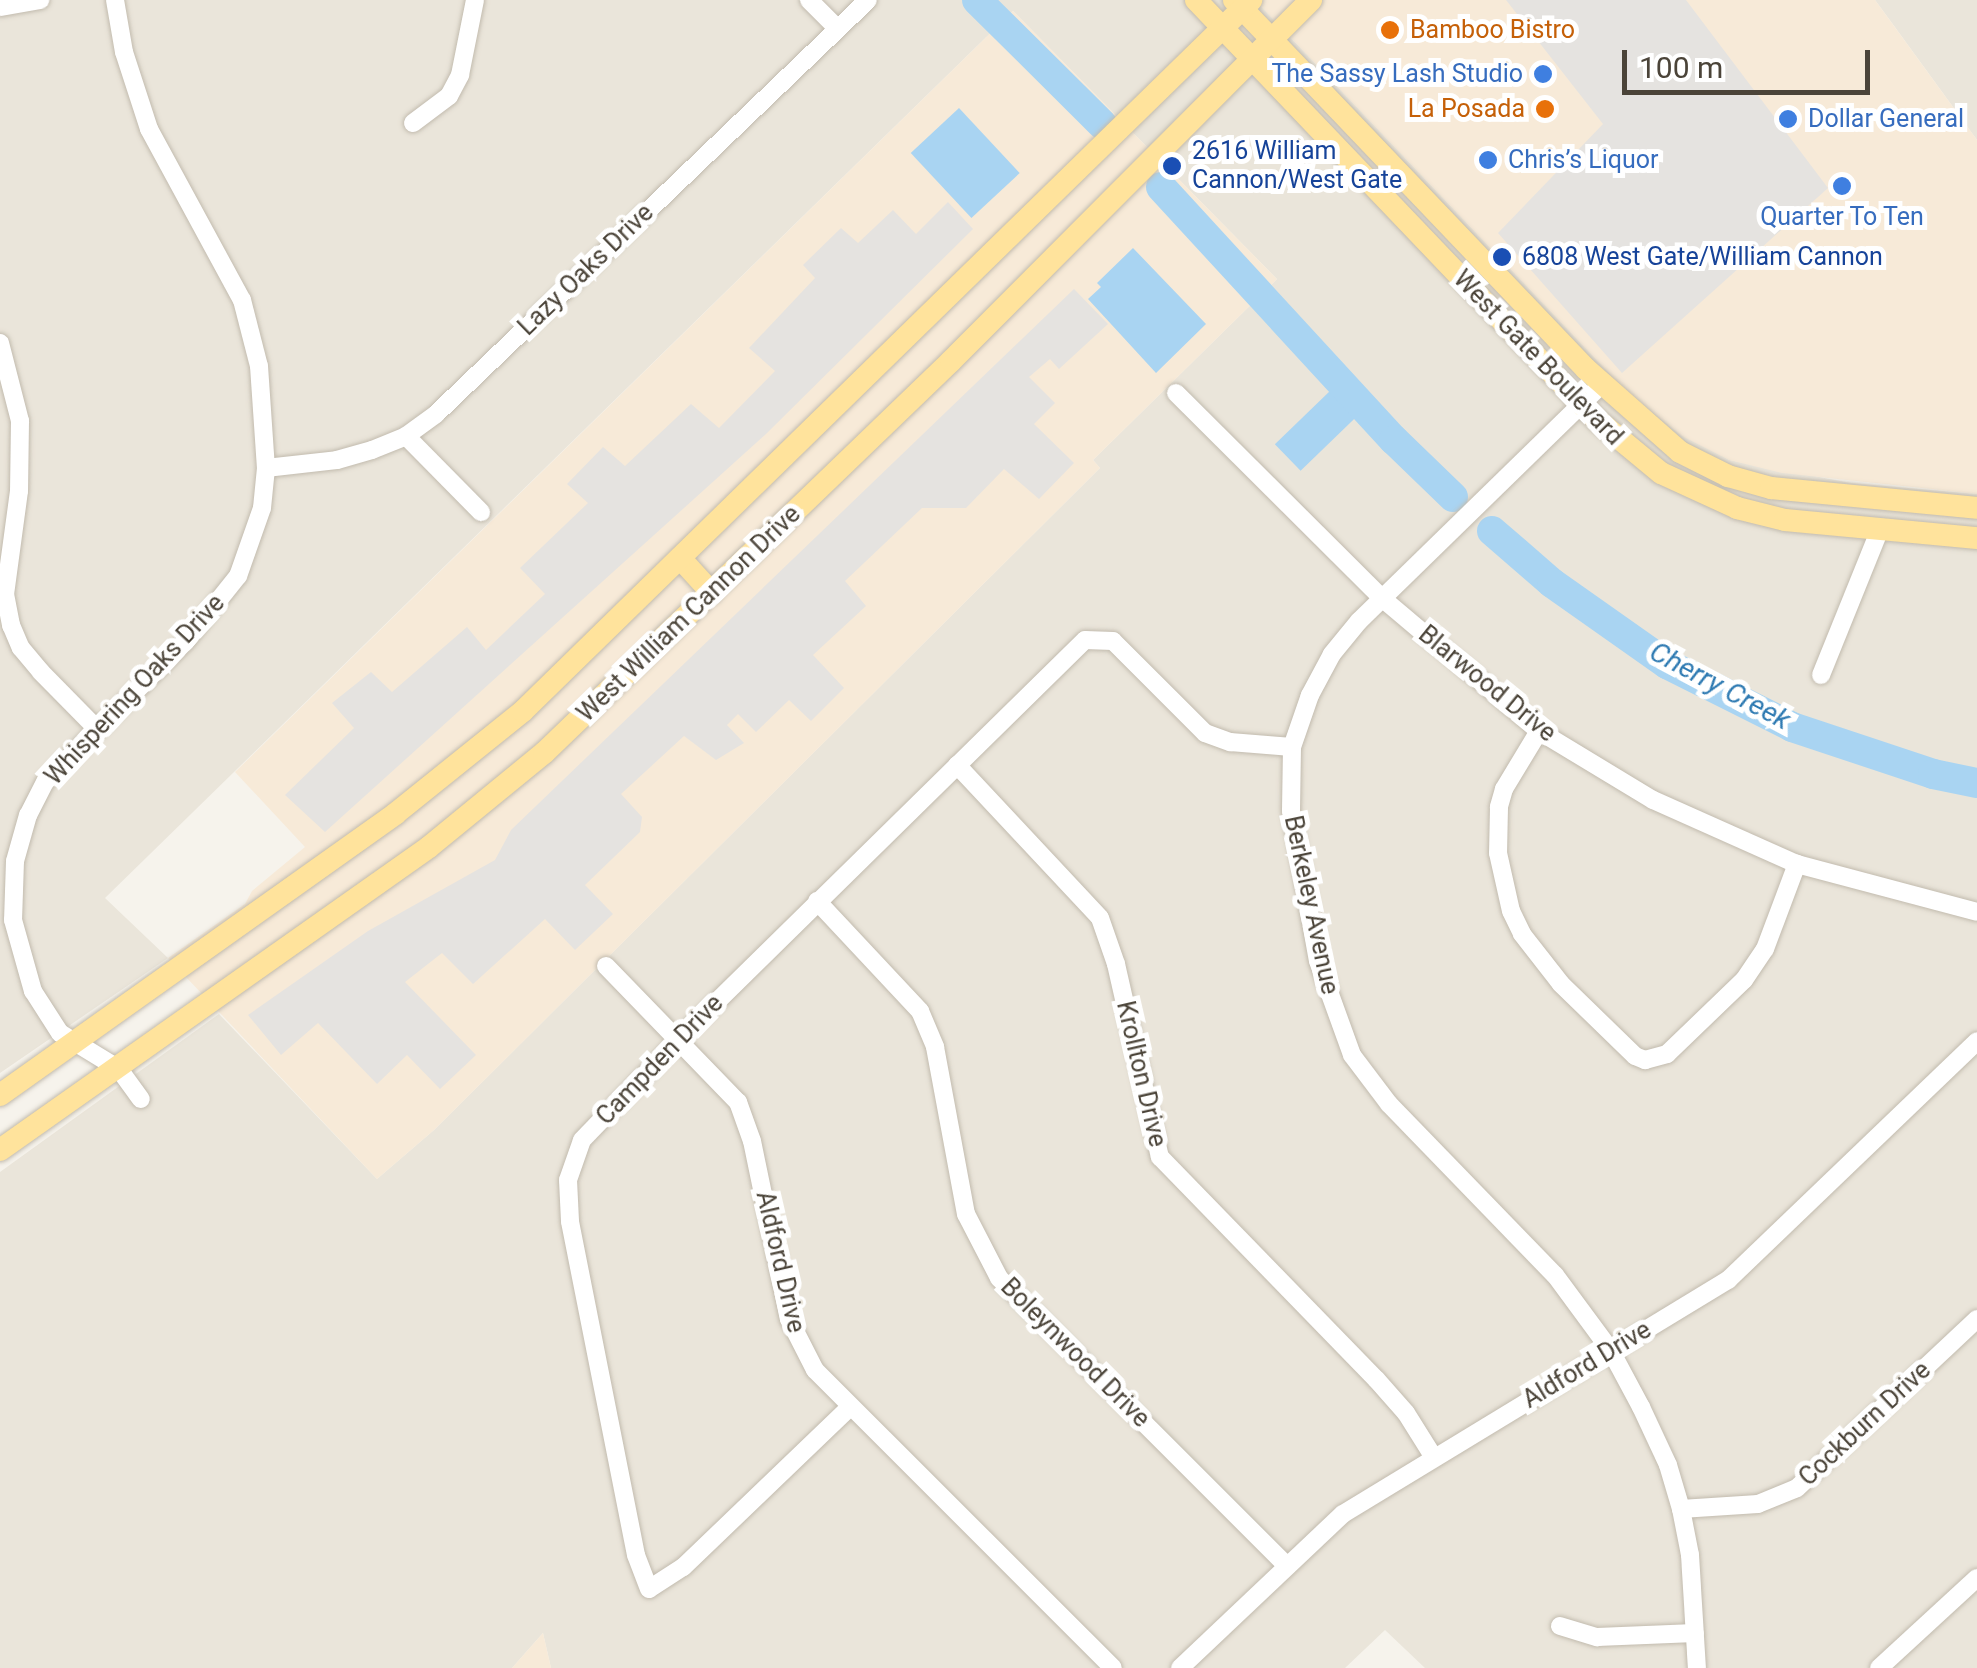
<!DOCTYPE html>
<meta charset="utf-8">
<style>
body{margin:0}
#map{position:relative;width:1977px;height:1668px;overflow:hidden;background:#f6f3ec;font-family:Roboto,sans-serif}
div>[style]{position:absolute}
.residential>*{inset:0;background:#eae5da}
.commercial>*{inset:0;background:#f7ead8}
.parking>*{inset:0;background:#e5e3e0}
.water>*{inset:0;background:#a9d4f2;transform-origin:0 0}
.river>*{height:30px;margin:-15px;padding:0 15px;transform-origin:15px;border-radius:15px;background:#a9d4f2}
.roads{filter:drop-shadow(0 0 2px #c2bbae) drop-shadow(0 0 2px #c2bbae)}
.minor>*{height:18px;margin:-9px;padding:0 9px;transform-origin:9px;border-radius:9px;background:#fff}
.major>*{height:22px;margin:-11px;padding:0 11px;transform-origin:11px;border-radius:11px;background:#ffe39c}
.dots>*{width:28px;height:28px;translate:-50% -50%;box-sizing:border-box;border:5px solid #fff;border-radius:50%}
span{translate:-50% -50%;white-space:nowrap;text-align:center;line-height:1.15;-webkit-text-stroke:10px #fff;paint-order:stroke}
.food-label{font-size:25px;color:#c56008}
.left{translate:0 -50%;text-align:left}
.right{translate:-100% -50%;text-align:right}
.shop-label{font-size:25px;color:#366cbe}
.transit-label{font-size:25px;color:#164399}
.street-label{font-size:25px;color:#4b4439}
.water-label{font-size:28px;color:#2e7ab2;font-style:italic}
.scale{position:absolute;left:1622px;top:50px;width:248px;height:45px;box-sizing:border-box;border:5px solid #4b4439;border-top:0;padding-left:12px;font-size:30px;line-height:35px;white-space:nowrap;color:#4b4439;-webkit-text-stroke:8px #fff;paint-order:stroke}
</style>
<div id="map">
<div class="residential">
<i style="clip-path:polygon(0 0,1255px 0,1627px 391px,1729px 460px,1851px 483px,1977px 494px,1977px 1668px,1425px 1668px,1385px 1630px,1345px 1668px,551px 1668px,543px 1633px,512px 1668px,0 1668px,0 1172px,219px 1014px,377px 1179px,434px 1130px,1100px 468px,1093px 460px,1277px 279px,1013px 11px,105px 898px,168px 958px,0 1073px)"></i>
<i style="clip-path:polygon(1875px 0,1977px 0,1977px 140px,1889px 19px)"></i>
</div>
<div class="commercial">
<i style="clip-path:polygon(1255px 0,1875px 0,1977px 140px,1977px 494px,1782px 473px,1729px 460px,1682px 436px,1627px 392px)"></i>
<i style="clip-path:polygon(1013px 11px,1277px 279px,1093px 460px,1100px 468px,434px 1130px,377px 1179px,168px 958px,245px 904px,252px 891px,305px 847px,235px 772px)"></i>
<i style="clip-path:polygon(543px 1633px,551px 1668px,512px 1668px)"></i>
</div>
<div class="parking">
<i style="clip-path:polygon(1506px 0,1686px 0,1828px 188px,1622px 373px,1498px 233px,1603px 124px)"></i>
<i style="clip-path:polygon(948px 202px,973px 229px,766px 434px,325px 832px,285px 795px,354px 728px,332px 703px,371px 672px,392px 692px,467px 627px,486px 650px,545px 594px,520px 568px,588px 503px,567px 484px,603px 447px,625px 466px,691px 404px,719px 428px,775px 371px,749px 348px,815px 278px,803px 265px,841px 228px,858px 243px,893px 210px,916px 234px)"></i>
<i style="clip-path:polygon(1074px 289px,1108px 324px,1059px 369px,1050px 359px,1029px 377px,1055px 403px,1034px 424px,1074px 463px,1039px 499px,1004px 469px,966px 508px,922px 508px,845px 581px,866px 606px,813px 655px,844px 688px,811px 721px,789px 700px,756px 732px,738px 714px,727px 725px,744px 743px,716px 760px,684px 736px,621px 794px,642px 817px,640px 832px,585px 885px,613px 914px,575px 950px,545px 919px,473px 984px,442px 953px,405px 982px,476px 1055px,440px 1089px,407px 1055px,377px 1084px,318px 1023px,281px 1055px,248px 1015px,368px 931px,495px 860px,511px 830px)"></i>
</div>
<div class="water">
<i style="left:959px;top:108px;width:89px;height:66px;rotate:47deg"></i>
<i style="clip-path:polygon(1133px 248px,1206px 324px,1156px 373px,1088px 299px,1101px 287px,1097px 283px)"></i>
<i style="left:1331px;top:390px;width:37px;height:78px;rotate:46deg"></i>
</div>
<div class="river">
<i style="left:977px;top:0;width:176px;rotate:44.8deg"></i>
<i style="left:1161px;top:187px;width:344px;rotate:47.4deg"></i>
<i style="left:1394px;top:440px;width:82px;rotate:44deg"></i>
<i style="left:1492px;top:531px;width:79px;rotate:40.9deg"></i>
<i style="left:1552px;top:583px;width:141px;rotate:35.2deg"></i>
<i style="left:1667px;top:664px;width:140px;rotate:26.7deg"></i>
<i style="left:1792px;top:727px;width:149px;rotate:18.4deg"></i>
<i style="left:1933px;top:774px;width:45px;rotate:11.6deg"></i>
</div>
<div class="roads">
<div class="minor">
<i style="left:115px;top:0;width:53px;rotate:80.2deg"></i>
<i style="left:124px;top:52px;width:81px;rotate:72deg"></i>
<i style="left:149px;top:129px;width:195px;rotate:61.5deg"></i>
<i style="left:242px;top:300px;width:68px;rotate:75.6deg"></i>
<i style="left:259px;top:366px;width:102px;rotate:86.1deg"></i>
<i style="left:266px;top:468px;width:40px;rotate:95.7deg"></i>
<i style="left:262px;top:508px;width:72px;rotate:109.4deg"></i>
<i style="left:238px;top:576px;width:83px;rotate:128.7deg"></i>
<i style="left:186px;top:641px;width:199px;rotate:135deg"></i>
<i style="left:45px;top:782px;width:37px;rotate:117deg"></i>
<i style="left:28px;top:815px;width:48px;rotate:105.8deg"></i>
<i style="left:15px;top:861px;width:59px;rotate:91.9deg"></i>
<i style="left:13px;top:920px;width:74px;rotate:74.3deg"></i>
<i style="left:33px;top:991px;width:50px;rotate:57.3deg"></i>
<i style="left:60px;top:1033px;width:69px;rotate:31.4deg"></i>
<i style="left:119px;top:1069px;width:37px;rotate:54deg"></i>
<i style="left:809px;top:0;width:40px;rotate:45deg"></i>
<i style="left:0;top:7px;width:41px;rotate:-9.9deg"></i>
<i style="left:413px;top:123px;width:45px;rotate:-36.9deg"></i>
<i style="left:449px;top:96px;width:24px;rotate:-62deg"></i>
<i style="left:460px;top:75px;width:76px;rotate:-78.7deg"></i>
<i style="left:0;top:343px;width:81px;rotate:75.6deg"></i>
<i style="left:20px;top:421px;width:70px;rotate:90.8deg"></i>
<i style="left:19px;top:491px;width:104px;rotate:97.7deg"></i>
<i style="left:5px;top:594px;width:32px;rotate:79deg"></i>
<i style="left:11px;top:625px;width:25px;rotate:67deg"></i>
<i style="left:21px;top:648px;width:31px;rotate:50deg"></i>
<i style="left:41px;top:672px;width:78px;rotate:45.5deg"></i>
<i style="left:1602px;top:384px;width:339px;rotate:135.7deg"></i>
<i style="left:1359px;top:621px;width:43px;rotate:129.3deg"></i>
<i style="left:1332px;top:654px;width:47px;rotate:118.2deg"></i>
<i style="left:1310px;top:695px;width:55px;rotate:109.1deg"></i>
<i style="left:1292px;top:747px;width:64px;rotate:90.9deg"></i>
<i style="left:1291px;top:811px;width:152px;rotate:79.8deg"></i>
<i style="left:1318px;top:961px;width:100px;rotate:70.1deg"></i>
<i style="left:1352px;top:1055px;width:61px;rotate:52.9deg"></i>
<i style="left:1389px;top:1104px;width:238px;rotate:45.9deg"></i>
<i style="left:1555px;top:1275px;width:94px;rotate:53.6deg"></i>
<i style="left:1611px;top:1351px;width:64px;rotate:61.8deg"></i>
<i style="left:1641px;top:1407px;width:64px;rotate:65deg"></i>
<i style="left:1668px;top:1465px;width:46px;rotate:73.5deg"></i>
<i style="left:1681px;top:1509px;width:47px;rotate:78.9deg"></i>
<i style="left:1690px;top:1555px;width:113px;rotate:86.5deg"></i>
<i style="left:1176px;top:393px;width:292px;rotate:44.9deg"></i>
<i style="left:1383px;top:599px;width:204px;rotate:40.2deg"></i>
<i style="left:1539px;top:731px;width:133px;rotate:31.2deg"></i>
<i style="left:1653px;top:800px;width:158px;rotate:24deg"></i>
<i style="left:1797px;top:864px;width:186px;rotate:14.9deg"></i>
<i style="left:406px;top:436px;width:107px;rotate:45.4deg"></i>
<i style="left:266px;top:468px;width:71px;rotate:-6.4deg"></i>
<i style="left:337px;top:460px;width:36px;rotate:-16deg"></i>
<i style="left:372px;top:450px;width:37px;rotate:-22deg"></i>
<i style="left:406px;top:436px;width:37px;rotate:-36deg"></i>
<i style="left:436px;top:414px;width:598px;rotate:-43.78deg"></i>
<i style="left:1821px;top:675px;width:157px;rotate:-68deg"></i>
<i style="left:1539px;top:731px;width:68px;rotate:121.1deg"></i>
<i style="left:1504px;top:789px;width:19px;rotate:106deg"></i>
<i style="left:1499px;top:807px;width:46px;rotate:91.2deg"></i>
<i style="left:1498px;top:853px;width:59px;rotate:77.4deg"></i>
<i style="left:1511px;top:911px;width:25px;rotate:64deg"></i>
<i style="left:1522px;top:934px;width:63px;rotate:52deg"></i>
<i style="left:1561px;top:984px;width:103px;rotate:44.2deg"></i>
<i style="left:1635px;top:1056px;width:11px;rotate:22deg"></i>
<i style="left:1645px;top:1060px;width:23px;rotate:-15deg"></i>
<i style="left:1667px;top:1054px;width:107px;rotate:-43.9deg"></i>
<i style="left:1744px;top:980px;width:37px;rotate:-56deg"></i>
<i style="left:1765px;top:949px;width:91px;rotate:-69.4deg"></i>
<i style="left:957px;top:765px;width:209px;rotate:46.9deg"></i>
<i style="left:1100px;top:918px;width:49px;rotate:70.8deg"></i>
<i style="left:1116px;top:964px;width:198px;rotate:77.2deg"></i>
<i style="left:1160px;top:1157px;width:310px;rotate:45.8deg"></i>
<i style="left:1376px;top:1379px;width:45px;rotate:48.6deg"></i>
<i style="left:1406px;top:1413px;width:51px;rotate:57.9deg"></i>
<i style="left:817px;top:901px;width:151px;rotate:46.9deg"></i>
<i style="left:920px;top:1011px;width:39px;rotate:67deg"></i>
<i style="left:935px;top:1047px;width:170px;rotate:79.5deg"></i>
<i style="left:966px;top:1214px;width:72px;rotate:62.7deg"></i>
<i style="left:999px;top:1278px;width:406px;rotate:45deg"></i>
<i style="left:606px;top:966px;width:190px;rotate:45.9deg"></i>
<i style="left:738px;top:1102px;width:41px;rotate:70.3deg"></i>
<i style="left:752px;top:1141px;width:182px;rotate:78.3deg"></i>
<i style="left:789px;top:1319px;width:57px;rotate:63deg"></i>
<i style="left:815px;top:1370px;width:421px;rotate:45deg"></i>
<i style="left:850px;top:1407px;width:231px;rotate:136.2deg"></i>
<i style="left:683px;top:1567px;width:40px;rotate:147.1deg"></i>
<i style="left:649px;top:1589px;width:36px;rotate:-111deg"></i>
<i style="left:636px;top:1555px;width:340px;rotate:-101.2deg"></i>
<i style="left:570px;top:1221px;width:41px;rotate:-92.8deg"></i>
<i style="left:568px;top:1180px;width:42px;rotate:-70.7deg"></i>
<i style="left:582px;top:1140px;width:157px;rotate:-46deg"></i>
<i style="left:691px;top:1027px;width:552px;rotate:-44.49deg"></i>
<i style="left:1085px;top:640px;width:28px;rotate:2deg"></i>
<i style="left:1113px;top:641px;width:130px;rotate:45deg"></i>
<i style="left:1205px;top:733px;width:27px;rotate:20deg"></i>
<i style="left:1230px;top:742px;width:62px;rotate:4.6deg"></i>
<i style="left:1681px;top:1509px;width:77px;rotate:-3.7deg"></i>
<i style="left:1758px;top:1504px;width:42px;rotate:-22.3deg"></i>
<i style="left:1797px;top:1488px;width:247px;rotate:-43.2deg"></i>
<i style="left:1560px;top:1626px;width:39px;rotate:17deg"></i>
<i style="left:1597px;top:1637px;width:98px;rotate:-2.3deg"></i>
<i style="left:1180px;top:1668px;width:224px;rotate:-43.4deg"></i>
<i style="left:1343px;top:1514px;width:451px;rotate:-31.3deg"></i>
<i style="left:1728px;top:1280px;width:345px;rotate:-43.8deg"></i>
<i style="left:1879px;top:1668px;width:133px;rotate:-42.6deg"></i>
</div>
<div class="major">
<i style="left:1196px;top:0;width:581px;rotate:46.33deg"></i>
<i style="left:1597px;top:420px;width:83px;rotate:39.6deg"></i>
<i style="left:1661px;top:473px;width:84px;rotate:24.7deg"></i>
<i style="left:1737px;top:508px;width:49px;rotate:14deg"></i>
<i style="left:1785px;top:520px;width:193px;rotate:5.4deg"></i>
<i style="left:1234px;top:0;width:510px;rotate:46.35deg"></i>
<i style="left:1586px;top:369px;width:125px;rotate:41.4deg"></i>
<i style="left:1680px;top:452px;width:54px;rotate:26.6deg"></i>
<i style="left:1728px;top:476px;width:45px;rotate:15.6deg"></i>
<i style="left:1771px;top:488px;width:207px;rotate:5.5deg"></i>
<i style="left:680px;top:558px;width:47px;rotate:47.6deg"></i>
<i style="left:0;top:1095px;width:485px;rotate:-35.4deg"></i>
<i style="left:395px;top:814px;width:164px;rotate:-38.8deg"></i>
<i style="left:523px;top:711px;width:1018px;rotate:-44.32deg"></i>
<i style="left:0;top:1150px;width:525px;rotate:-35.23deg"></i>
<i style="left:429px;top:847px;width:149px;rotate:-39.3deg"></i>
<i style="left:544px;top:753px;width:565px;rotate:-43.92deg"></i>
<i style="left:951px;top:361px;width:510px;rotate:-45.08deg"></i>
</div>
</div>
<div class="dots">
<i style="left:1390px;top:30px;background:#e8710a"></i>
<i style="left:1543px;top:74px;background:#3f7fe0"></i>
<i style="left:1545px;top:109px;background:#e8710a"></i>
<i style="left:1788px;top:119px;background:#3f7fe0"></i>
<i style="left:1488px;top:160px;background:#3f7fe0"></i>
<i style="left:1172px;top:166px;background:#1a4fb4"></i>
<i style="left:1842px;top:186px;background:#3f7fe0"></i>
<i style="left:1502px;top:257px;background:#1a4fb4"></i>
</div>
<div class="food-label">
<span class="left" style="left:1410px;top:30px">Bamboo Bistro</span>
<span class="right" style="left:1525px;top:109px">La Posada</span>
</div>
<div class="shop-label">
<span class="right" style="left:1523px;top:74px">The Sassy Lash Studio</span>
<span class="left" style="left:1808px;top:119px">Dollar General</span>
<span class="left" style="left:1508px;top:160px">Chris’s Liquor</span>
<span style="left:1842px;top:217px">Quarter To Ten</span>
</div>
<div class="transit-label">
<span class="left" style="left:1192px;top:166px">2616 William<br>Cannon/West Gate</span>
<span class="left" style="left:1522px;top:257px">6808 West Gate/William Cannon</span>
</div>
<div class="street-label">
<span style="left:586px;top:270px;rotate:-44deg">Lazy Oaks Drive</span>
<span style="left:1538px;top:358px;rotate:46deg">West Gate Boulevard</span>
<span style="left:689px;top:614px;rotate:-44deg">West William Cannon Drive</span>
<span style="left:1487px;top:684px;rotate:39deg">Blarwood Drive</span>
<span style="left:135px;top:690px;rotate:-47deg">Whispering Oaks Drive</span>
<span style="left:1311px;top:905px;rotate:78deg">Berkeley Avenue</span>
<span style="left:660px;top:1060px;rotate:-46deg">Campden Drive</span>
<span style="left:1141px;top:1074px;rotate:77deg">Krollton Drive</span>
<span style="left:780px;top:1262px;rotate:77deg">Aldford Drive</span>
<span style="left:1075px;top:1353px;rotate:45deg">Boleynwood Drive</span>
<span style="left:1587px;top:1365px;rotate:-31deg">Aldford Drive</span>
<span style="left:1865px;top:1424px;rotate:-43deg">Cockburn Drive</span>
</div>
<div class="water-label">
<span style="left:1720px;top:686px;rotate:28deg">Cherry Creek</span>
</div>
<div class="scale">100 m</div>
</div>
